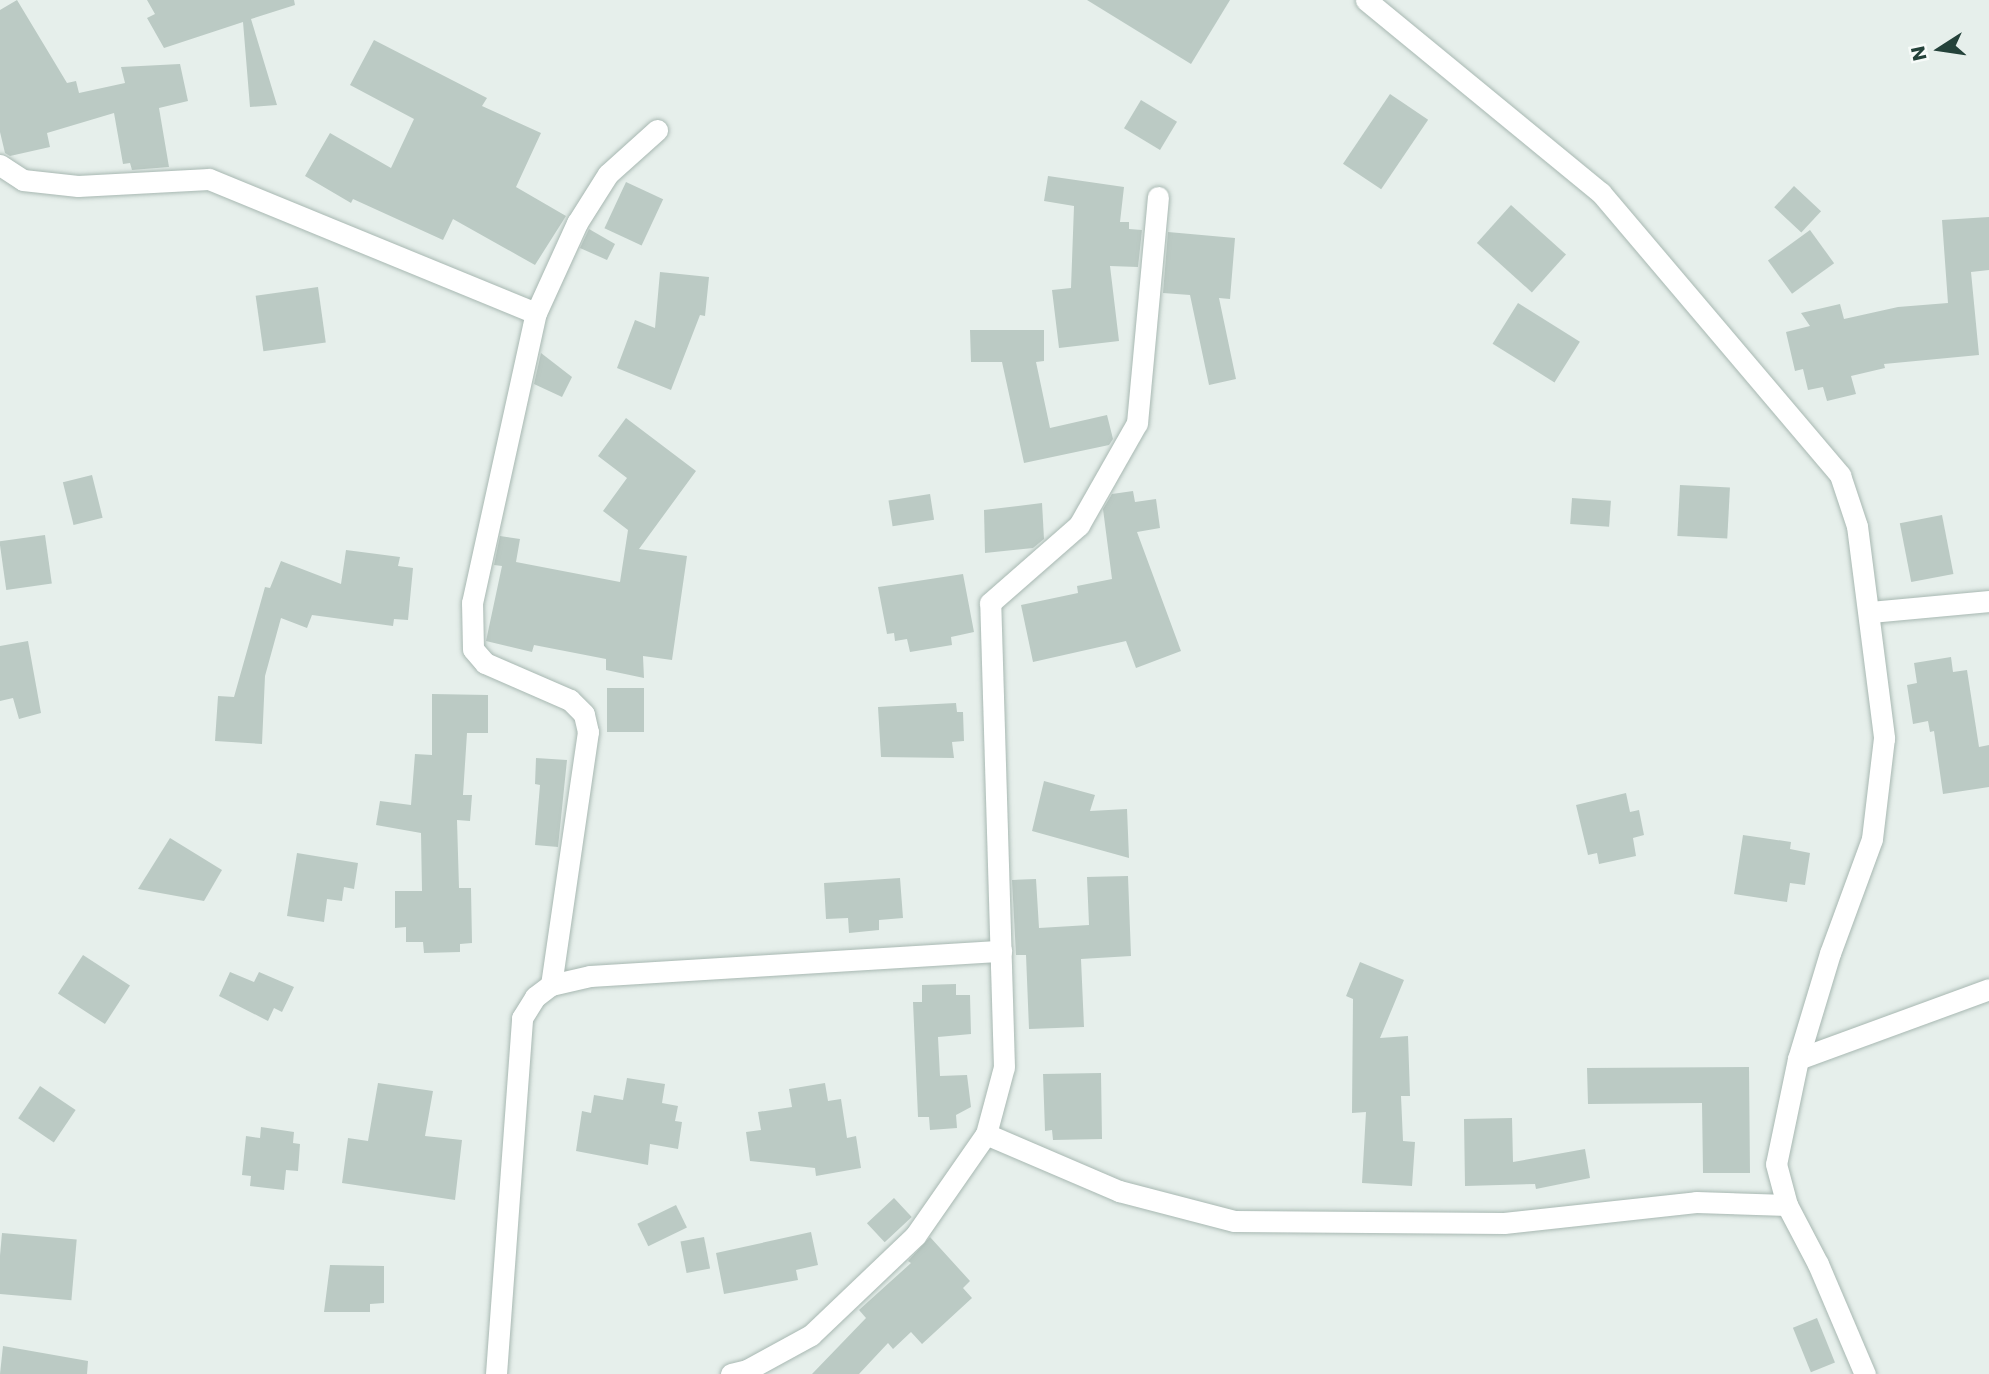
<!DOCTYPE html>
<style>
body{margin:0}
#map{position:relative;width:1989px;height:1374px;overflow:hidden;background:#e6efeb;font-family:Poppins,sans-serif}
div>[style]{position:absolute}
.building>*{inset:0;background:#bbcac4;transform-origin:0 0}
.roads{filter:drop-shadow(0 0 2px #a8b8b2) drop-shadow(0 0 2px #a8b8b2)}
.minor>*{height:21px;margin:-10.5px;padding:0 10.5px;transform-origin:10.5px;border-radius:10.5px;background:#fff}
span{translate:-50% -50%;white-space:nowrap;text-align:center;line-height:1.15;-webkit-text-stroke:5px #f7fbf9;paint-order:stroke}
.north{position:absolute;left:1905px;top:14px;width:70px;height:70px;-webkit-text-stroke:5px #f7fbf9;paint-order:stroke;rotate:258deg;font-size:19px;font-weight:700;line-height:28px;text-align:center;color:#24423a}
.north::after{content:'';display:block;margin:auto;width:24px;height:32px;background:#24423a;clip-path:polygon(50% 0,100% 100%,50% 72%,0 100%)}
</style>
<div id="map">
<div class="building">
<i style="clip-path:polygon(17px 0,67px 83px,76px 81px,79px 93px,125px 83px,121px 67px,180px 64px,188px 101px,159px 108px,169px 167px,132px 170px,130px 163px,123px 164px,114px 113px,47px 133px,50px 147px,10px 156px,5px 153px,0 132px,0 10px)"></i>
<i style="clip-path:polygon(147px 0,294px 0,295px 5px,251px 19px,277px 105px,250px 107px,243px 22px,164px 48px,147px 18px,155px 14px)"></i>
<i style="clip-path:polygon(1087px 0,1230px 0,1191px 64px)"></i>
<i style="clip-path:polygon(374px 40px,487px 98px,482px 106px,541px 133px,516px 187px,566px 216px,535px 265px,453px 219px,443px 240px,353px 199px,351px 203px,305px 176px,330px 133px,391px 168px,414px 119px,350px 85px)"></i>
<i style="left:1390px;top:94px;width:46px;height:84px;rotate:34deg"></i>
<i style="left:1141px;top:100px;width:42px;height:33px;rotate:31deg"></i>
<i style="clip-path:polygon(1048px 176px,1124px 187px,1120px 222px,1129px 222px,1129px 229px,1142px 230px,1138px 267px,1110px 266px,1119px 341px,1059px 348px,1052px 290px,1071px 288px,1074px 206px,1044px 201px)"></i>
<i style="left:626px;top:182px;width:41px;height:51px;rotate:25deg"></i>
<i style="left:1794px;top:186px;width:37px;height:29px;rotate:43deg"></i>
<i style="left:1511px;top:205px;width:74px;height:51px;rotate:42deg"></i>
<i style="clip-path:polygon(1989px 217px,1989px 270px,1971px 272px,1979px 355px,1884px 364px,1885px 368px,1851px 376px,1856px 394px,1827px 401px,1823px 387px,1808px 390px,1803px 369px,1795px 371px,1786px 332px,1810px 326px,1801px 313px,1840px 304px,1844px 319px,1898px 307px,1948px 303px,1942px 220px)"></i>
<i style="clip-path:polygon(589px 229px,615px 244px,607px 260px,580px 248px)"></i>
<i style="left:1810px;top:230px;width:41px;height:52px;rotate:54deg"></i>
<i style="clip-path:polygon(1168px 232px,1235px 238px,1230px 299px,1219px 298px,1236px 379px,1209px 385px,1190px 295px,1163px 293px)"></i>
<i style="clip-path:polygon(660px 272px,709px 277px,705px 316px,700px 315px,671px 390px,617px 368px,635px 320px,655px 328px)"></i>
<i style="left:318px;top:287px;width:56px;height:63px;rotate:82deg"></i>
<i style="left:1518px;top:303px;width:73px;height:48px;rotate:32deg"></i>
<i style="clip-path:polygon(970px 330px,1044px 330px,1044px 361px,1036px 362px,1050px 428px,1107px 415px,1113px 439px,1109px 445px,1024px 463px,1002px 362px,971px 362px)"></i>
<i style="clip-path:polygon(541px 353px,572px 377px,562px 397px,534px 384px)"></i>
<i style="clip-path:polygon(626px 418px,696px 471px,639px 549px,687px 556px,672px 660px,643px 656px,644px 678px,606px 670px,606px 659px,534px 645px,532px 652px,486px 641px,502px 566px,494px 565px,500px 536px,520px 539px,516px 562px,620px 582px,628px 530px,603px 511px,627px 478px,598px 456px)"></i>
<i style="left:92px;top:475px;width:44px;height:30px;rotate:76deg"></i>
<i style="left:1680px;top:485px;width:50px;height:51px;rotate:3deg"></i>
<i style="clip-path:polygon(1133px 491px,1135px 502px,1156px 499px,1160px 528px,1137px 532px,1181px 651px,1136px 668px,1126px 641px,1033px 662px,1021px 605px,1078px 593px,1077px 586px,1112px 579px,1103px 509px,1112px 494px)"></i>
<i style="left:930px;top:494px;width:26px;height:42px;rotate:81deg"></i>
<i style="left:1572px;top:498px;width:39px;height:26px;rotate:4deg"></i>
<i style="clip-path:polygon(1042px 503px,1044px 539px,1033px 548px,985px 553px,984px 510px)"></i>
<i style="left:1942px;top:515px;width:60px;height:43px;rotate:79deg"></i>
<i style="left:45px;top:535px;width:49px;height:46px;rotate:82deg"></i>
<i style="clip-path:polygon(346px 550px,400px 557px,398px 566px,413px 568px,408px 620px,394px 619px,393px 626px,312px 615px,307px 628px,281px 618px,265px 676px,262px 744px,215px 741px,218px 696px,234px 697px,265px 587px,270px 588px,281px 561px,341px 584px)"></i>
<i style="clip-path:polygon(963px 574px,974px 632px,951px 637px,952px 645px,910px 652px,907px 639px,895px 641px,894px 633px,887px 634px,878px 587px)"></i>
<i style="clip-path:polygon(28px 641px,41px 713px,19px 719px,13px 698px,0 701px,0 646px)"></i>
<i style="clip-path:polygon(1951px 657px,1953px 672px,1967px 670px,1979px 747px,1989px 745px,1989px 787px,1943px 794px,1934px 731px,1930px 732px,1928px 721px,1913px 724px,1907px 685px,1917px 683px,1914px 663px)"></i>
<i style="left:607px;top:688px;width:37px;height:44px"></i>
<i style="clip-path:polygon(432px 694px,488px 695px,488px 733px,467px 733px,463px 795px,472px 795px,470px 821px,457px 820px,459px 888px,471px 888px,472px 943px,460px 944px,460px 952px,424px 953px,423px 942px,406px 942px,406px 927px,395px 928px,395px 891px,422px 891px,421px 833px,376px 825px,380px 801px,411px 805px,415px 754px,432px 755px)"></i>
<i style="clip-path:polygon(956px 703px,957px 712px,963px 712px,964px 741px,952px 742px,954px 758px,881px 757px,878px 707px)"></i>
<i style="clip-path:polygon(536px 758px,567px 760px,558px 847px,535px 845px,540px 785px,535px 784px)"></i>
<i style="clip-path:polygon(1044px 781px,1095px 795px,1090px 811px,1127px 809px,1129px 858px,1032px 831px)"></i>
<i style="clip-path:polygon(1626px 793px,1630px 812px,1639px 810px,1644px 835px,1633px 838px,1636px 856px,1599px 864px,1597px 853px,1588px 855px,1576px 805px)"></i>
<i style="clip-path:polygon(1743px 835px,1791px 842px,1790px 849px,1810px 853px,1805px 885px,1790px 883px,1787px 902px,1734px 894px)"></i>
<i style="clip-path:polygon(170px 838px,222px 870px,204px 901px,138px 889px)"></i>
<i style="clip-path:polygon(297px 853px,358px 863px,354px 889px,344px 887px,342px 901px,327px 899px,324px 922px,287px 916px)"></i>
<i style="clip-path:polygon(1128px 876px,1131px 956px,1081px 959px,1084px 1027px,1029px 1029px,1026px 955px,1016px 955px,1012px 880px,1036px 879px,1039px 928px,1089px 925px,1087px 877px)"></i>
<i style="clip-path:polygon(900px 878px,903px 918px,879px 920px,879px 930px,849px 933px,848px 918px,826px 919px,824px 883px)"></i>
<i style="left:83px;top:955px;width:56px;height:46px;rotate:33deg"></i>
<i style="clip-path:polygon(1360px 962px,1404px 980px,1380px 1038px,1408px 1036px,1410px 1096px,1401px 1096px,1403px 1141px,1415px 1142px,1412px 1186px,1362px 1183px,1366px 1112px,1352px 1113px,1353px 999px,1346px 996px)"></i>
<i style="clip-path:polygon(230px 972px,254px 982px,259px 972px,294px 987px,282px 1012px,274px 1008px,268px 1021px,219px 996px)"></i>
<i style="clip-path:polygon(956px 984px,956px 995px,970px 995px,971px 1034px,938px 1037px,940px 1076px,967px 1075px,971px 1107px,956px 1115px,957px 1128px,930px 1130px,929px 1117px,918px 1117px,913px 1002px,922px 1002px,922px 985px)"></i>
<i style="clip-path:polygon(1749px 1067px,1750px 1173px,1703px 1173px,1702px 1103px,1588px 1104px,1587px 1068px)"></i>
<i style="clip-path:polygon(1101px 1073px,1102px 1139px,1053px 1140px,1052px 1130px,1045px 1131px,1043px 1074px)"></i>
<i style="clip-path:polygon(627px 1078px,665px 1084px,662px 1103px,678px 1106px,675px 1121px,682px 1122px,678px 1149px,650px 1144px,648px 1165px,576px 1151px,582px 1111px,591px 1113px,594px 1095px,623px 1100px)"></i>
<i style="clip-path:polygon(378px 1083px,433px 1091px,425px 1136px,462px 1140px,455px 1200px,342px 1183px,348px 1138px,368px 1141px)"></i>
<i style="clip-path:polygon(825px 1083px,828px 1101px,841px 1099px,847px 1138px,856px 1136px,861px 1168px,816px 1176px,815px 1168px,750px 1161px,746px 1132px,761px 1130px,758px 1112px,792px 1107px,789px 1089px)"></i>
<i style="left:40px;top:1086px;width:43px;height:39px;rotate:34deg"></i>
<i style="clip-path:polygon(1512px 1118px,1513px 1162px,1585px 1149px,1590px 1178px,1536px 1189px,1535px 1184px,1465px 1186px,1464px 1119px)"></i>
<i style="clip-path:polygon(261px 1127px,294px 1132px,293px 1143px,300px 1144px,298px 1171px,286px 1170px,284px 1190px,250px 1186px,251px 1176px,242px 1175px,246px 1136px,260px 1138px)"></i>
<i style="left:894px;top:1198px;width:26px;height:37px;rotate:47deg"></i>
<i style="left:676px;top:1205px;width:25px;height:43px;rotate:64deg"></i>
<i style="clip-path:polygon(811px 1232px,818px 1265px,796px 1270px,798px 1280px,724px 1294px,716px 1253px)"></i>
<i style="left:2px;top:1233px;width:75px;height:61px;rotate:5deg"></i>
<i style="left:704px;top:1237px;width:32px;height:24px;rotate:79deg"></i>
<i style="clip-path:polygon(930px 1237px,970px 1281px,963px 1288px,972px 1298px,922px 1344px,911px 1332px,893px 1349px,888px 1343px,859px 1374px,812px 1374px,866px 1318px,859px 1310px,911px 1263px,908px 1261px)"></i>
<i style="clip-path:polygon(330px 1265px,384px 1266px,384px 1303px,370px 1304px,370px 1312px,324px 1312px)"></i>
<i style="left:1817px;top:1318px;width:48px;height:26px;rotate:68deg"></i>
<i style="clip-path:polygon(3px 1346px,88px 1361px,87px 1374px,0 1374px)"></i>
</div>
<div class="roads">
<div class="minor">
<i style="left:1366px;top:0;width:304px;rotate:39.4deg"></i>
<i style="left:1601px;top:193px;width:370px;rotate:49.7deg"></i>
<i style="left:1840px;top:475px;width:54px;rotate:71.6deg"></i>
<i style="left:1857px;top:526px;width:214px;rotate:82.7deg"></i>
<i style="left:1884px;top:738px;width:102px;rotate:96.8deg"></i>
<i style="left:1872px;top:839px;width:121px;rotate:110.2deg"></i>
<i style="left:1830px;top:953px;width:111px;rotate:106.8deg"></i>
<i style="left:1798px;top:1059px;width:107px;rotate:101.8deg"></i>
<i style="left:1776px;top:1164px;width:42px;rotate:75deg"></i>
<i style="left:1787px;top:1205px;width:67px;rotate:62.3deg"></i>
<i style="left:1818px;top:1264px;width:120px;rotate:66.9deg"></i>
<i style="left:0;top:165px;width:27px;rotate:33deg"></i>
<i style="left:23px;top:180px;width:55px;rotate:6.2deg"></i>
<i style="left:78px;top:186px;width:131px;rotate:-3.1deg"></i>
<i style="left:209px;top:179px;width:353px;rotate:22.3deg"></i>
<i style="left:1870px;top:612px;width:120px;rotate:-5.3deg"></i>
<i style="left:551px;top:985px;width:256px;rotate:-81.7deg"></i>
<i style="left:588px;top:732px;width:18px;rotate:-103deg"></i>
<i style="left:584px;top:714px;width:20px;rotate:-135deg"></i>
<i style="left:570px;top:700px;width:93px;rotate:-156.5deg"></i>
<i style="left:485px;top:663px;width:18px;rotate:-131deg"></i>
<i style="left:473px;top:649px;width:46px;rotate:-91.2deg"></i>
<i style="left:472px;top:603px;width:297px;rotate:-77.6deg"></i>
<i style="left:536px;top:313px;width:99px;rotate:-65.5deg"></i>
<i style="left:577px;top:223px;width:58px;rotate:-57.7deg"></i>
<i style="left:608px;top:174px;width:66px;rotate:-41.9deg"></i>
<i style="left:1798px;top:1059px;width:203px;rotate:-20.1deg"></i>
<i style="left:986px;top:1134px;width:145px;rotate:23.2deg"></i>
<i style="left:1119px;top:1191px;width:119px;rotate:14.6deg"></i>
<i style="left:1234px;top:1221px;width:270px;rotate:0.4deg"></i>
<i style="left:1504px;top:1223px;width:193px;rotate:-6.2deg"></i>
<i style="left:1696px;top:1202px;width:91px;rotate:1.9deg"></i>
<i style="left:496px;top:1374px;width:357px;rotate:-85.8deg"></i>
<i style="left:522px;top:1018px;width:25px;rotate:-58deg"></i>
<i style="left:535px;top:997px;width:20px;rotate:-37deg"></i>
<i style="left:551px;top:985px;width:40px;rotate:-13deg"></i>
<i style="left:590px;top:976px;width:412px;rotate:-3.5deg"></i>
<i style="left:731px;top:1374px;width:16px;rotate:-14deg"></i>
<i style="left:747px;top:1370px;width:73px;rotate:-28.7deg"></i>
<i style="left:811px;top:1335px;width:144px;rotate:-43.6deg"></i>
<i style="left:915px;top:1236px;width:124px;rotate:-55.2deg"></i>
<i style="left:986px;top:1134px;width:69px;rotate:-75deg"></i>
<i style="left:1004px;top:1067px;width:464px;rotate:-91.7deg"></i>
<i style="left:990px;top:603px;width:118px;rotate:-41.2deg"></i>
<i style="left:1079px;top:525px;width:117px;rotate:-60.4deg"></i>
<i style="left:1137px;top:423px;width:227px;rotate:-84.7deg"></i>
</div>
</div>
<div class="north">N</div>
</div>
